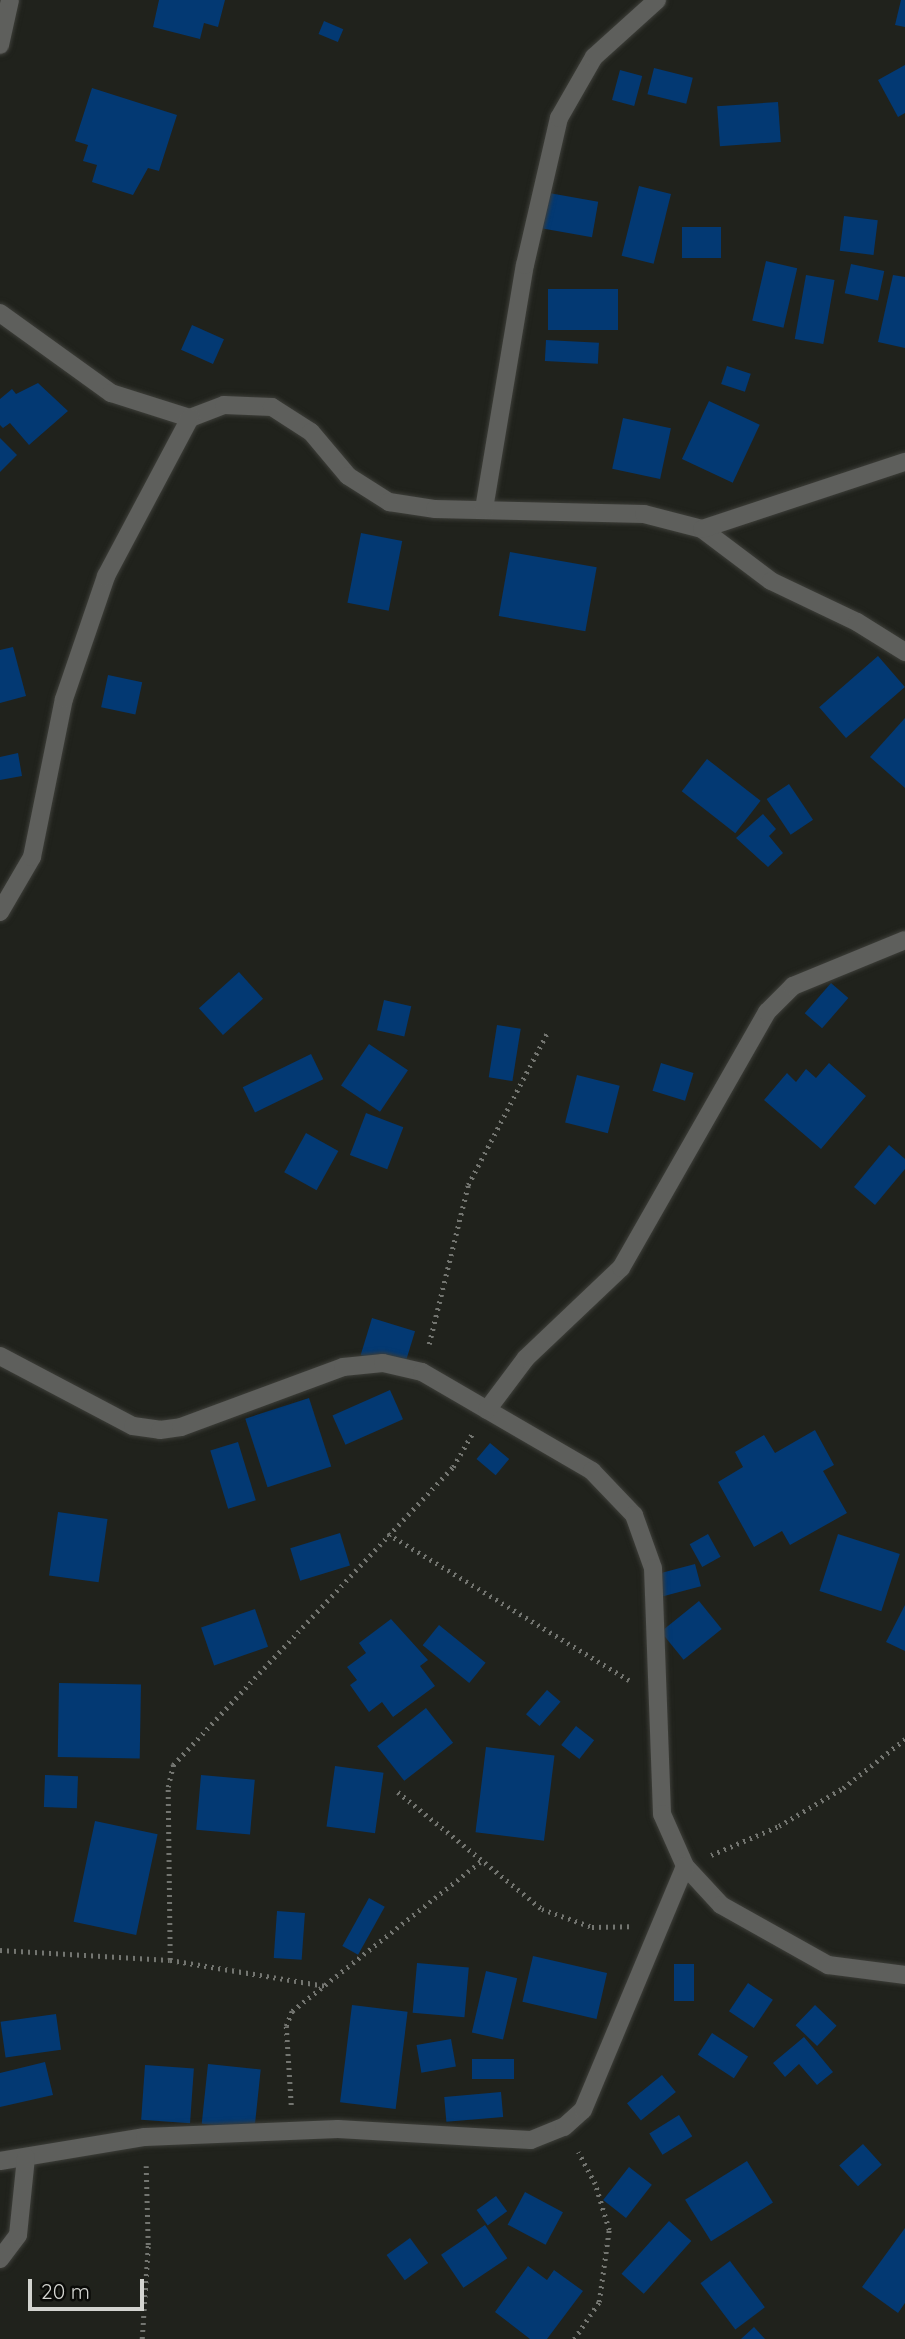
<!DOCTYPE html>
<style>
body{margin:0}
#map{position:relative;width:905px;height:2339px;overflow:hidden;background:#20221c;font-family:Quicksand,sans-serif}
div>[style]{position:absolute}
.building>*{inset:0;background:#033973;transform-origin:0 0}
.path>*{height:4.5px;margin-top:-2.25px;transform-origin:0;background:repeating-linear-gradient(90deg,#737570 0 2px,transparent 0 7px)}
.roads{filter:drop-shadow(0 0 2px #3d3e39) drop-shadow(0 0 2px #3d3e39)}
.minor>*{height:18px;margin:-9px;padding:0 9px;transform-origin:9px;border-radius:9px;background:#5e5f5c}
span{translate:-50% -50%;white-space:nowrap;text-align:center;line-height:1.15;-webkit-text-stroke:6px #0a0b08;paint-order:stroke}
.scale{position:absolute;left:28px;top:2279px;width:116px;height:32px;box-sizing:border-box;border:4px solid #d3d4d0;border-top:0;padding-left:9px;font-size:21px;line-height:24px;white-space:nowrap;color:#d3d4d0;-webkit-text-stroke:5px #0a0b08;paint-order:stroke}
</style>
<div id="map">
<div class="building">
<i style="clip-path:polygon(159px 0,225px 0,218px 27px,204px 23px,200px 39px,153px 27px)"></i>
<i style="clip-path:polygon(901px 0,905px 0,905px 27px,895px 25px)"></i>
<i style="left:324px;top:21px;width:21px;height:14px;rotate:23deg"></i>
<i style="clip-path:polygon(905px 65px,905px 113px,898px 117px,878px 80px)"></i>
<i style="left:654px;top:68px;width:40px;height:27px;rotate:14deg"></i>
<i style="left:620px;top:70px;width:23px;height:31px;rotate:15deg"></i>
<i style="clip-path:polygon(92px 88px,177px 115px,159px 171px,148px 168px,133px 195px,92px 182px,97px 165px,83px 161px,88px 145px,75px 141px)"></i>
<i style="left:778px;top:102px;width:40px;height:61px;rotate:86deg"></i>
<i style="left:639px;top:186px;width:33px;height:72px;rotate:14deg"></i>
<i style="left:549px;top:193px;width:50px;height:36px;rotate:10deg"></i>
<i style="left:844px;top:216px;width:34px;height:35px;rotate:7deg"></i>
<i style="left:682px;top:227px;width:39px;height:31px"></i>
<i style="left:766px;top:261px;width:32px;height:61px;rotate:13deg"></i>
<i style="left:851px;top:264px;width:34px;height:30px;rotate:12deg"></i>
<i style="left:806px;top:275px;width:29px;height:65px;rotate:10deg"></i>
<i style="clip-path:polygon(893px 275px,905px 277px,905px 348px,878px 342px)"></i>
<i style="left:548px;top:289px;width:70px;height:41px"></i>
<i style="left:192px;top:325px;width:35px;height:27px;rotate:24deg"></i>
<i style="left:546px;top:340px;width:53px;height:21px;rotate:3deg"></i>
<i style="left:727px;top:366px;width:25px;height:19px;rotate:18deg"></i>
<i style="clip-path:polygon(38px 383px,68px 411px,29px 445px,10px 423px,3px 428px,0 425px,0 399px,12px 389px,16px 394px)"></i>
<i style="left:709px;top:401px;width:56px;height:64px;rotate:25deg"></i>
<i style="left:623px;top:418px;width:49px;height:52px;rotate:12deg"></i>
<i style="clip-path:polygon(0 438px,17px 455px,0 472px)"></i>
<i style="left:361px;top:533px;width:42px;height:71px;rotate:11deg"></i>
<i style="left:510px;top:552px;width:88px;height:65px;rotate:10deg"></i>
<i style="clip-path:polygon(13px 647px,26px 696px,0 703px,0 650px)"></i>
<i style="left:878px;top:656px;width:41px;height:78px;rotate:49deg"></i>
<i style="left:108px;top:675px;width:35px;height:33px;rotate:12deg"></i>
<i style="clip-path:polygon(905px 718px,905px 788px,870px 757px)"></i>
<i style="clip-path:polygon(18px 753px,22px 776px,0 780px,0 757px)"></i>
<i style="left:707px;top:759px;width:68px;height:41px;rotate:38deg"></i>
<i style="left:789px;top:784px;width:43px;height:27px;rotate:56deg"></i>
<i style="clip-path:polygon(763px 814px,776px 829px,769px 836px,783px 853px,768px 867px,736px 838px)"></i>
<i style="left:239px;top:972px;width:36px;height:54px;rotate:48deg"></i>
<i style="left:831px;top:983px;width:23px;height:40px;rotate:41deg"></i>
<i style="left:384px;top:1000px;width:28px;height:31px;rotate:13deg"></i>
<i style="left:497px;top:1025px;width:24px;height:53px;rotate:9deg"></i>
<i style="left:369px;top:1044px;width:47px;height:50px;rotate:34deg"></i>
<i style="left:311px;top:1054px;width:28px;height:76px;rotate:64deg"></i>
<i style="left:661px;top:1063px;width:34px;height:29px;rotate:17deg"></i>
<i style="clip-path:polygon(829px 1063px,866px 1096px,821px 1149px,764px 1100px,787px 1073px,796px 1082px,806px 1069px,816px 1078px)"></i>
<i style="left:577px;top:1075px;width:44px;height:49px;rotate:14deg"></i>
<i style="left:366px;top:1113px;width:40px;height:45px;rotate:21deg"></i>
<i style="left:306px;top:1133px;width:37px;height:45px;rotate:29deg"></i>
<i style="clip-path:polygon(889px 1145px,905px 1159px,905px 1169px,875px 1205px,854px 1187px)"></i>
<i style="left:372px;top:1318px;width:45px;height:39px;rotate:17deg"></i>
<i style="left:390px;top:1390px;width:32px;height:63px;rotate:66deg"></i>
<i style="left:309px;top:1398px;width:72px;height:67px;rotate:72deg"></i>
<i style="clip-path:polygon(815px 1430px,834px 1465px,823px 1471px,847px 1513px,790px 1545px,782px 1531px,754px 1547px,718px 1482px,743px 1467px,735px 1452px,764px 1435px,775px 1453px)"></i>
<i style="left:238px;top:1442px;width:61px;height:29px;rotate:73deg"></i>
<i style="left:490px;top:1443px;width:25px;height:21px;rotate:40deg"></i>
<i style="left:58px;top:1512px;width:50px;height:64px;rotate:8deg"></i>
<i style="left:340px;top:1533px;width:34px;height:52px;rotate:73deg"></i>
<i style="left:708px;top:1534px;width:26px;height:21px;rotate:61deg"></i>
<i style="left:838px;top:1534px;width:65px;height:60px;rotate:18deg"></i>
<i style="left:695px;top:1564px;width:23px;height:41px;rotate:75deg"></i>
<i style="left:699px;top:1601px;width:36px;height:49px;rotate:51deg"></i>
<i style="clip-path:polygon(905px 1605px,905px 1651px,886px 1642px)"></i>
<i style="left:255px;top:1609px;width:40px;height:57px;rotate:71deg"></i>
<i style="clip-path:polygon(391px 1619px,428px 1660px,420px 1666px,435px 1686px,393px 1717px,382px 1702px,369px 1712px,350px 1685px,357px 1680px,347px 1667px,366px 1653px,359px 1643px)"></i>
<i style="left:439px;top:1625px;width:60px;height:26px;rotate:39deg"></i>
<i style="left:59px;top:1683px;width:82px;height:74px;rotate:1deg"></i>
<i style="left:547px;top:1690px;width:18px;height:32px;rotate:41deg"></i>
<i style="left:426px;top:1708px;width:44px;height:62px;rotate:52deg"></i>
<i style="left:576px;top:1726px;width:23px;height:24px;rotate:38deg"></i>
<i style="left:486px;top:1747px;width:69px;height:86px;rotate:7deg"></i>
<i style="left:335px;top:1766px;width:49px;height:61px;rotate:8deg"></i>
<i style="left:45px;top:1775px;width:33px;height:32px;rotate:2deg"></i>
<i style="left:201px;top:1775px;width:54px;height:55px;rotate:5deg"></i>
<i style="left:95px;top:1821px;width:64px;height:103px;rotate:12deg"></i>
<i style="left:369px;top:1898px;width:18px;height:55px;rotate:29deg"></i>
<i style="left:277px;top:1911px;width:28px;height:47px;rotate:4deg"></i>
<i style="left:533px;top:1956px;width:76px;height:47px;rotate:13deg"></i>
<i style="left:417px;top:1963px;width:52px;height:50px;rotate:5deg"></i>
<i style="left:674px;top:1964px;width:20px;height:37px"></i>
<i style="left:486px;top:1971px;width:32px;height:63px;rotate:13deg"></i>
<i style="left:748px;top:1983px;width:30px;height:34px;rotate:34deg"></i>
<i style="left:352px;top:2005px;width:56px;height:98px;rotate:7deg"></i>
<i style="left:815px;top:2005px;width:30px;height:28px;rotate:44deg"></i>
<i style="left:56px;top:2014px;width:36px;height:56px;rotate:82deg"></i>
<i style="left:712px;top:2033px;width:43px;height:26px;rotate:33deg"></i>
<i style="clip-path:polygon(804px 2037px,833px 2072px,817px 2085px,799px 2064px,785px 2077px,773px 2063px)"></i>
<i style="left:451px;top:2039px;width:28px;height:35px;rotate:80deg"></i>
<i style="left:472px;top:2059px;width:42px;height:20px"></i>
<i style="clip-path:polygon(45px 2062px,53px 2095px,0 2107px,0 2073px)"></i>
<i style="left:208px;top:2064px;width:53px;height:60px;rotate:6deg"></i>
<i style="left:145px;top:2065px;width:49px;height:55px;rotate:4deg"></i>
<i style="left:662px;top:2075px;width:22px;height:45px;rotate:51deg"></i>
<i style="left:501px;top:2092px;width:25px;height:57px;rotate:85deg"></i>
<i style="left:679px;top:2115px;width:25px;height:35px;rotate:58deg"></i>
<i style="left:863px;top:2144px;width:28px;height:32px;rotate:48deg"></i>
<i style="left:747px;top:2161px;width:49px;height:73px;rotate:58deg"></i>
<i style="left:629px;top:2167px;width:29px;height:42px;rotate:38deg"></i>
<i style="left:525px;top:2192px;width:43px;height:37px;rotate:28deg"></i>
<i style="left:496px;top:2196px;width:19px;height:24px;rotate:54deg"></i>
<i style="left:669px;top:2221px;width:30px;height:71px;rotate:42deg"></i>
<i style="left:485px;top:2225px;width:40px;height:53px;rotate:56deg"></i>
<i style="clip-path:polygon(905px 2228px,905px 2303px,898px 2313px,862px 2287px)"></i>
<i style="left:410px;top:2238px;width:31px;height:29px;rotate:54deg"></i>
<i style="left:730px;top:2261px;width:58px;height:37px;rotate:53deg"></i>
<i style="clip-path:polygon(528px 2266px,547px 2280px,554px 2270px,583px 2291px,547px 2339px,530px 2339px,495px 2312px)"></i>
<i style="clip-path:polygon(754px 2327px,765px 2339px,741px 2339px)"></i>
</div>
<div class="path">
<i style="left:429px;top:1344px;width:164px;rotate:-76.2deg"></i>
<i style="left:468px;top:1185px;width:171px;rotate:-62.5deg"></i>
<i style="left:388px;top:1534px;width:282px;rotate:31.2deg"></i>
<i style="left:398px;top:1792px;width:186px;rotate:39.1deg"></i>
<i style="left:542px;top:1909px;width:53px;rotate:19.8deg"></i>
<i style="left:592px;top:1927px;width:39px;rotate:-1deg"></i>
<i style="left:711px;top:1855px;width:74px;rotate:-23.1deg"></i>
<i style="left:779px;top:1826px;width:74px;rotate:-30.7deg"></i>
<i style="left:843px;top:1788px;width:79px;rotate:-38.3deg"></i>
<i style="left:0;top:1950px;width:170px;rotate:3.4deg"></i>
<i style="left:170px;top:1960px;width:158px;rotate:9.5deg"></i>
<i style="left:170px;top:1960px;width:173px;rotate:-90.7deg"></i>
<i style="left:168px;top:1787px;width:23px;rotate:-77deg"></i>
<i style="left:173px;top:1765px;width:409px;rotate:-46.8deg"></i>
<i style="left:453px;top:1467px;width:38px;rotate:-60deg"></i>
<i style="left:291px;top:2105px;width:79px;rotate:-93.6deg"></i>
<i style="left:286px;top:2026px;width:16px;rotate:-68deg"></i>
<i style="left:292px;top:2011px;width:240px;rotate:-38.4deg"></i>
<i style="left:142px;top:2339px;width:94px;rotate:-86.3deg"></i>
<i style="left:148px;top:2245px;width:79px;rotate:-91.5deg"></i>
<i style="left:574px;top:2339px;width:45px;rotate:-56deg"></i>
<i style="left:599px;top:2302px;width:73px;rotate:-82.1deg"></i>
<i style="left:609px;top:2230px;width:48px;rotate:-106.9deg"></i>
<i style="left:595px;top:2184px;width:36px;rotate:-118deg"></i>
</div>
<div class="roads">
<div class="minor">
<i style="left:0;top:45px;width:46px;rotate:-77.5deg"></i>
<i style="left:0;top:313px;width:137px;rotate:35.8deg"></i>
<i style="left:111px;top:393px;width:83px;rotate:17.6deg"></i>
<i style="left:190px;top:418px;width:36px;rotate:-21deg"></i>
<i style="left:224px;top:405px;width:48px;rotate:2.4deg"></i>
<i style="left:272px;top:407px;width:46px;rotate:32.7deg"></i>
<i style="left:311px;top:432px;width:57px;rotate:49.9deg"></i>
<i style="left:348px;top:476px;width:49px;rotate:32.4deg"></i>
<i style="left:389px;top:502px;width:47px;rotate:8.7deg"></i>
<i style="left:435px;top:509px;width:209px;rotate:1.4deg"></i>
<i style="left:644px;top:514px;width:60px;rotate:14.5deg"></i>
<i style="left:702px;top:529px;width:86px;rotate:37deg"></i>
<i style="left:771px;top:581px;width:95px;rotate:25.5deg"></i>
<i style="left:857px;top:622px;width:57px;rotate:32deg"></i>
<i style="left:484px;top:509px;width:247px;rotate:-80.5deg"></i>
<i style="left:525px;top:265px;width:151px;rotate:-77deg"></i>
<i style="left:559px;top:118px;width:70px;rotate:-60.2deg"></i>
<i style="left:594px;top:57px;width:85px;rotate:-42.1deg"></i>
<i style="left:702px;top:529px;width:214px;rotate:-18.3deg"></i>
<i style="left:0;top:912px;width:64px;rotate:-59.8deg"></i>
<i style="left:32px;top:857px;width:161px;rotate:-78.6deg"></i>
<i style="left:64px;top:699px;width:130px;rotate:-71.1deg"></i>
<i style="left:106px;top:576px;width:179px;rotate:-62deg"></i>
<i style="left:0;top:1356px;width:150px;rotate:27.8deg"></i>
<i style="left:133px;top:1426px;width:27px;rotate:8deg"></i>
<i style="left:160px;top:1430px;width:21px;rotate:-8deg"></i>
<i style="left:181px;top:1427px;width:173px;rotate:-20.3deg"></i>
<i style="left:343px;top:1367px;width:40px;rotate:-5.7deg"></i>
<i style="left:383px;top:1363px;width:40px;rotate:13deg"></i>
<i style="left:422px;top:1372px;width:197px;rotate:30.2deg"></i>
<i style="left:592px;top:1471px;width:61px;rotate:46.3deg"></i>
<i style="left:634px;top:1515px;width:56px;rotate:70.3deg"></i>
<i style="left:653px;top:1568px;width:246px;rotate:87.9deg"></i>
<i style="left:662px;top:1814px;width:57px;rotate:66.1deg"></i>
<i style="left:685px;top:1866px;width:53px;rotate:47.3deg"></i>
<i style="left:721px;top:1905px;width:123px;rotate:29.3deg"></i>
<i style="left:828px;top:1965px;width:78px;rotate:7.4deg"></i>
<i style="left:487px;top:1410px;width:65px;rotate:-53.1deg"></i>
<i style="left:526px;top:1358px;width:131px;rotate:-43.5deg"></i>
<i style="left:621px;top:1268px;width:295px;rotate:-60.3deg"></i>
<i style="left:767px;top:1012px;width:37px;rotate:-45deg"></i>
<i style="left:793px;top:986px;width:121px;rotate:-22.3deg"></i>
<i style="left:0;top:2161px;width:147px;rotate:-9.4deg"></i>
<i style="left:145px;top:2137px;width:193px;rotate:-2.4deg"></i>
<i style="left:338px;top:2129px;width:193px;rotate:3.3deg"></i>
<i style="left:531px;top:2140px;width:35px;rotate:-22deg"></i>
<i style="left:564px;top:2127px;width:25px;rotate:-42deg"></i>
<i style="left:583px;top:2110px;width:264px;rotate:-67.3deg"></i>
<i style="left:0;top:2259px;width:30px;rotate:-53deg"></i>
<i style="left:18px;top:2235px;width:78px;rotate:-84.1deg"></i>
</div>
</div>
<div class="scale">20 m</div>
</div>
